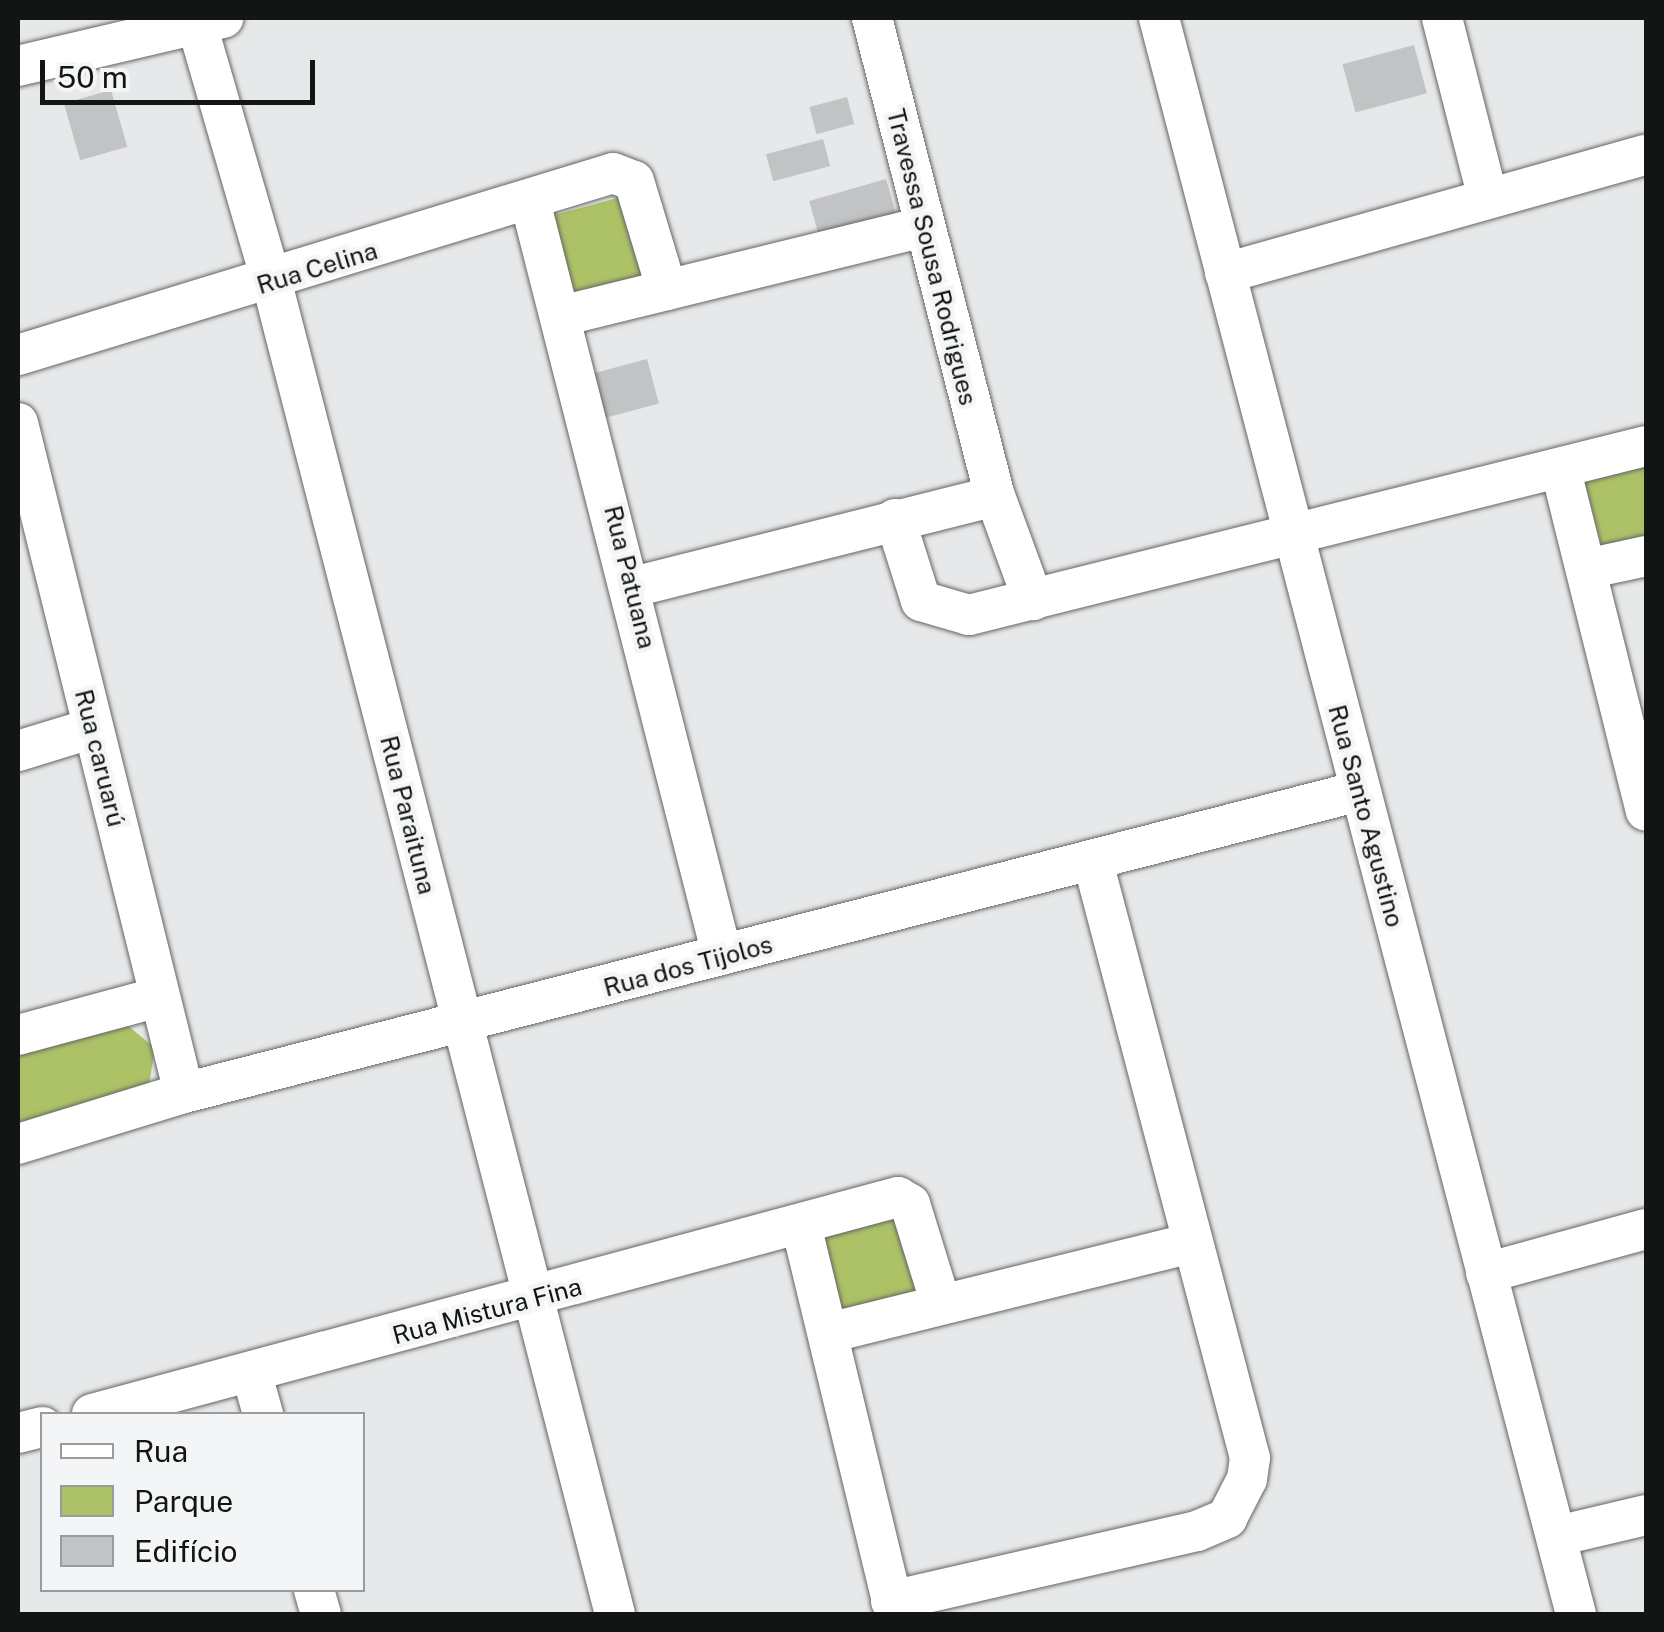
<!DOCTYPE html>
<meta charset="utf-8">
<style>
body{margin:0}
#map{position:relative;width:1664px;height:1632px;overflow:hidden;background:#e7e8e9;font-family:"Public Sans",sans-serif}
div>[style]{position:absolute}
.green>*{inset:0;background:#adc267;transform-origin:0 0}
.building>*{inset:0;background:#c1c3c4;transform-origin:0 0}
.roads{filter:drop-shadow(0 0 2px #646566) drop-shadow(0 0 2px #646566)}
.minor>*{height:40px;margin:-20px;padding:0 20px;transform-origin:20px;border-radius:20px;background:#fff}
span{translate:-50% -50%;white-space:nowrap;text-align:center;line-height:1.15;-webkit-text-stroke:9px #f4f5f6;paint-order:stroke}
.street-label{font-size:25px;color:#131414}
.frame{position:absolute;inset:0;border:20px solid #131414;pointer-events:none}
.legend{position:absolute;left:40px;top:1412px;width:325px;height:180px;box-sizing:border-box;background:#f4f5f6;border:2px solid #9a9b9c;margin:0;padding:12px 18px;list-style:none;font-size:30px;color:#131414}
.legend li{display:flex;align-items:center;gap:20px;height:50px}
.legend b{width:50px;border:2px solid #9a9b9c}
.scale{position:absolute;left:40px;top:60px;width:275px;height:45px;box-sizing:border-box;border:5px solid #131414;border-top:0;padding-left:12px;font-size:30px;line-height:35px;white-space:nowrap;color:#131414;-webkit-text-stroke:8px #f4f5f6;paint-order:stroke}
</style>
<div id="map">
<div class="green">
<i style="left:625px;top:196px;width:86px;height:79px;rotate:75deg"></i>
<i style="clip-path:polygon(1646px 455px,1646px 544px,1604px 555px,1582px 473px)"></i>
<i style="clip-path:polygon(126px 1024px,155px 1048px,149px 1085px,18px 1126px,18px 1053px)"></i>
<i style="left:897px;top:1211px;width:86px;height:79px;rotate:75deg"></i>
</div>
<div class="building">
<i style="left:1414px;top:45px;width:50px;height:74px;rotate:75deg"></i>
<i style="left:111px;top:90px;width:59px;height:49px;rotate:74deg"></i>
<i style="left:847px;top:97px;width:28px;height:39px;rotate:75deg"></i>
<i style="left:823px;top:139px;width:28px;height:59px;rotate:75deg"></i>
<i style="left:886px;top:179px;width:43px;height:80px;rotate:74deg"></i>
<i style="left:647px;top:359px;width:46px;height:56px;rotate:75deg"></i>
</div>
<div class="roads">
<div class="minor">
<i style="left:195px;top:18px;width:276px;rotate:73.8deg"></i>
<i style="left:272px;top:283px;width:1374px;rotate:75.55deg"></i>
<i style="left:872px;top:18px;width:494px;rotate:75.6deg"></i>
<i style="left:995px;top:496px;width:111px;rotate:69.9deg"></i>
<i style="left:1159px;top:18px;width:1650px;rotate:75.36deg"></i>
<i style="left:1442px;top:18px;width:183px;rotate:75.7deg"></i>
<i style="left:18px;top:66px;width:211px;rotate:-13.2deg"></i>
<i style="left:530px;top:201px;width:778px;rotate:75.71deg"></i>
<i style="left:1225px;top:273px;width:437px;rotate:-15.7deg"></i>
<i style="left:561px;top:316px;width:372px;rotate:-13.8deg"></i>
<i style="left:18px;top:355px;width:622px;rotate:-17.01deg"></i>
<i style="left:613px;top:173px;width:22px;rotate:21deg"></i>
<i style="left:634px;top:181px;width:114px;rotate:73.2deg"></i>
<i style="left:18px;top:423px;width:690px;rotate:76.08deg"></i>
<i style="left:1561px;top:471px;width:350px;rotate:76deg"></i>
<i style="left:895px;top:519px;width:86px;rotate:72.4deg"></i>
<i style="left:921px;top:601px;width:50px;rotate:16.3deg"></i>
<i style="left:969px;top:615px;width:698px;rotate:-14.02deg"></i>
<i style="left:1586px;top:569px;width:61px;rotate:-12.2deg"></i>
<i style="left:633px;top:587px;width:373px;rotate:-14.1deg"></i>
<i style="left:18px;top:751px;width:78px;rotate:-17deg"></i>
<i style="left:18px;top:1035px;width:146px;rotate:-15.1deg"></i>
<i style="left:18px;top:1144px;width:174px;rotate:-17.1deg"></i>
<i style="left:184px;top:1093px;width:1213px;rotate:-14.41deg"></i>
<i style="left:802px;top:1229px;width:396px;rotate:76.4deg"></i>
<i style="left:1486px;top:1273px;width:166px;rotate:-15.4deg"></i>
<i style="left:828px;top:1333px;width:376px;rotate:-13.9deg"></i>
<i style="left:252px;top:1375px;width:41px;rotate:74.2deg"></i>
<i style="left:92px;top:1414px;width:835px;rotate:-15.07deg"></i>
<i style="left:898px;top:1197px;width:14px;rotate:30deg"></i>
<i style="left:910px;top:1204px;width:102px;rotate:72.8deg"></i>
<i style="left:18px;top:1433px;width:25px;rotate:-14deg"></i>
<i style="left:1557px;top:1536px;width:91px;rotate:-13.3deg"></i>
<i style="left:314px;top:1590px;width:25px;rotate:74deg"></i>
<i style="left:891px;top:1601px;width:314px;rotate:-12.9deg"></i>
<i style="left:1197px;top:1531px;width:33px;rotate:-23deg"></i>
<i style="left:1227px;top:1518px;width:44px;rotate:-62.9deg"></i>
<i style="left:1247px;top:1479px;width:21px;rotate:-82deg"></i>
<i style="left:1250px;top:1458px;width:612px;rotate:-104.76deg"></i>
</div>
</div>
<div class="street-label">
<span style="left:932px;top:257px;rotate:76deg">Travessa Sousa Rodrigues</span>
<span style="left:317px;top:268px;rotate:-17deg">Rua Celina</span>
<span style="left:630px;top:577px;rotate:76deg">Rua Patuana</span>
<span style="left:100px;top:758px;rotate:76deg">Rua caruarú</span>
<span style="left:408px;top:815px;rotate:76deg">Rua Paraituna</span>
<span style="left:1366px;top:816px;rotate:75deg">Rua Santo Agustino</span>
<span style="left:688px;top:966px;rotate:-15deg">Rua dos Tijolos</span>
<span style="left:487px;top:1311px;rotate:-15deg">Rua Mistura Fina</span>
</div>
<div class="frame"></div>
<ul class="legend">
<li><b style="height:12px;background:#fff"></b>Rua</li>
<li><b style="height:28px;background:#adc267"></b>Parque</li>
<li><b style="height:28px;background:#c1c3c4"></b>Edifício</li>
</ul>
<div class="scale">50 m</div>
</div>
